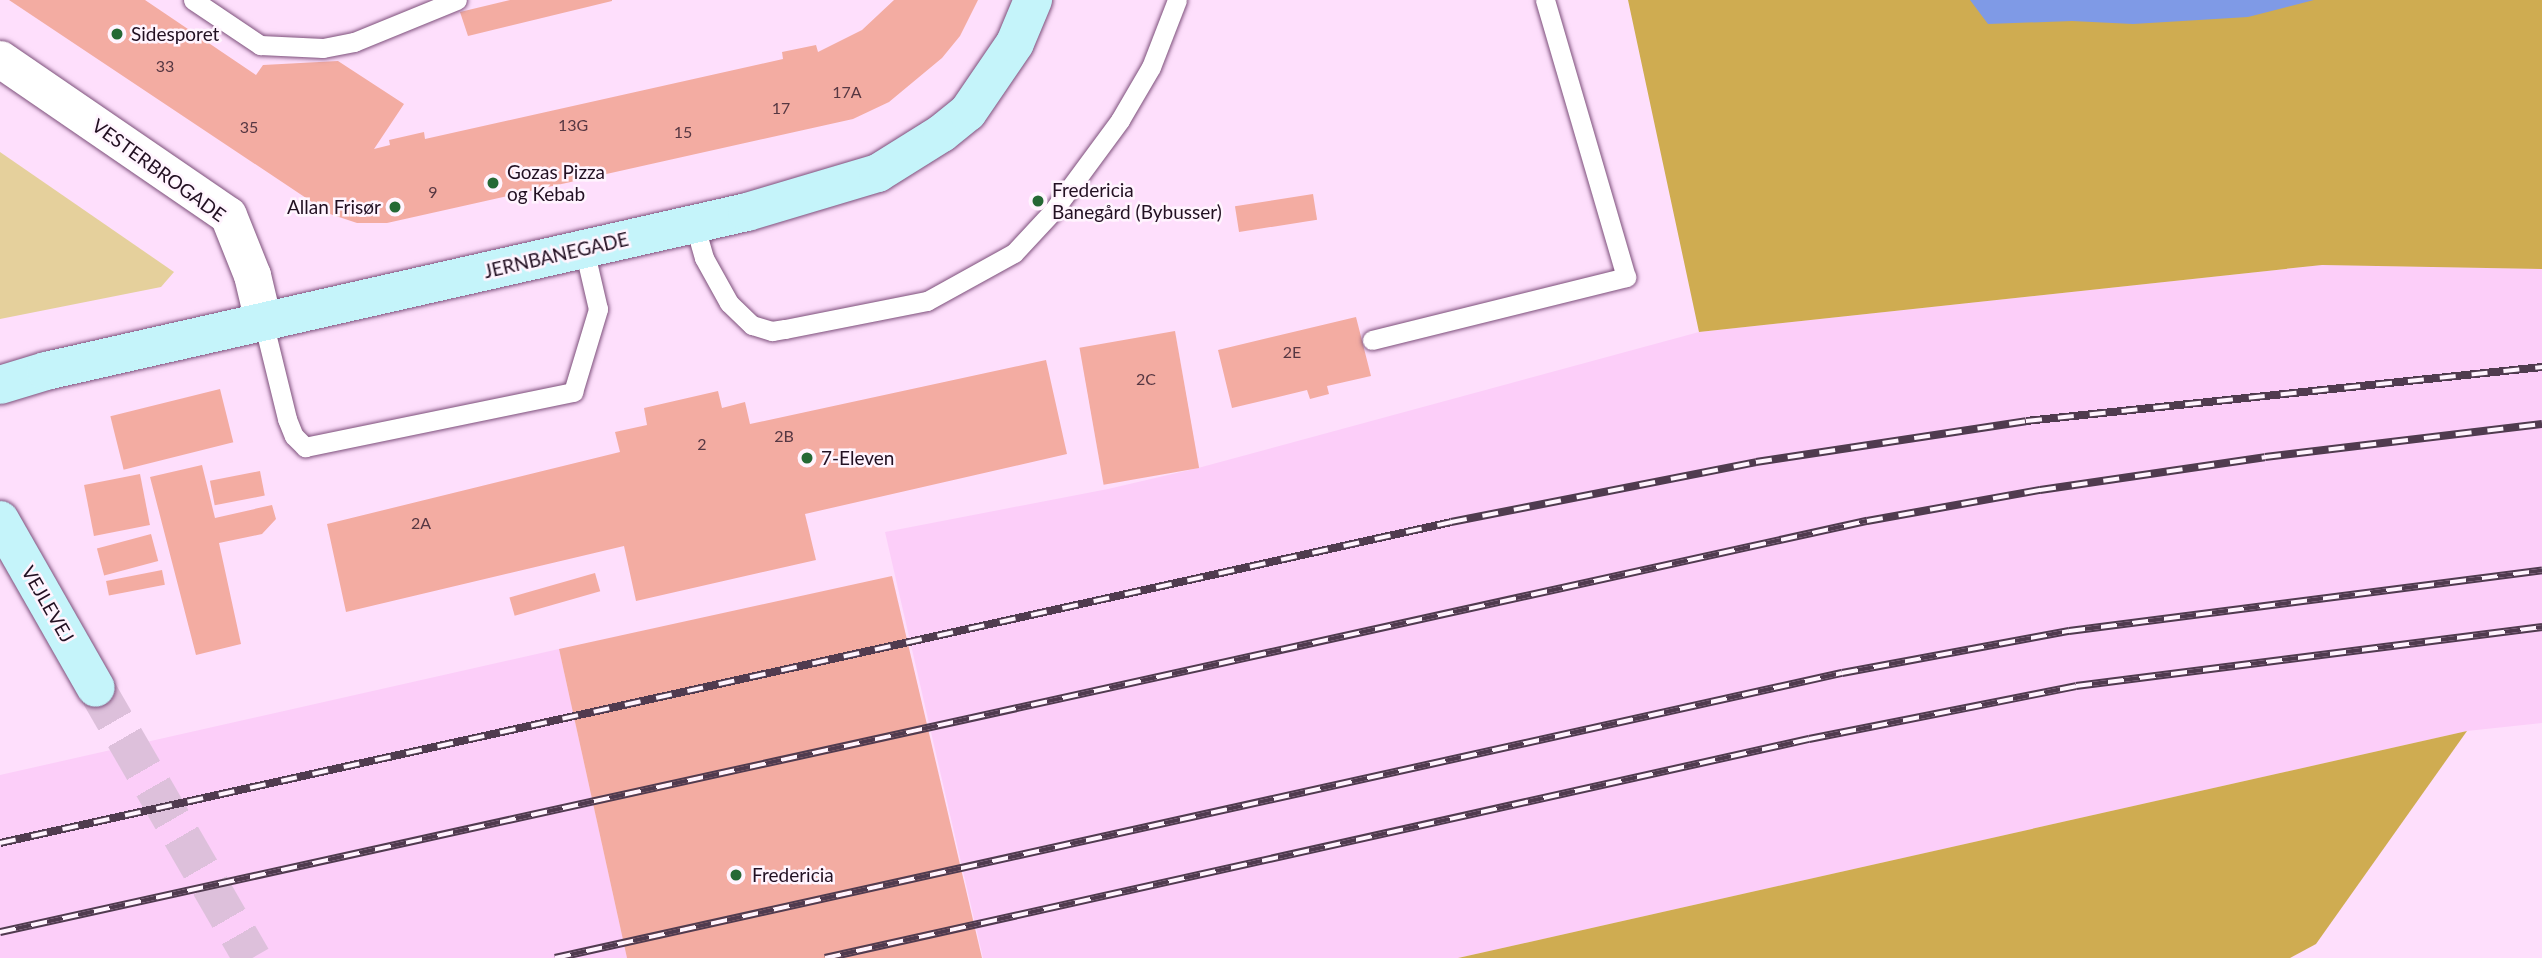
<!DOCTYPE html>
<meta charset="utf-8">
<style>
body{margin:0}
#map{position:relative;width:2542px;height:958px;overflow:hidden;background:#fedffc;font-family:Lato,sans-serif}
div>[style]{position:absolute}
.built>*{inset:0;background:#fccef9}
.green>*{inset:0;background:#e5d09c}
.forest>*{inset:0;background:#cfac51}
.water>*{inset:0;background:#7f9ae6}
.building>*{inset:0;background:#f3aca2;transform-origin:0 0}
.secondary-tunnel>*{height:38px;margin-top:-19px;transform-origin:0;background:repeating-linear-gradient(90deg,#ddc0db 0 38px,transparent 0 57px)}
.roads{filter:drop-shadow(0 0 2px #7c4f7a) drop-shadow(0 0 2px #7c4f7a)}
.lane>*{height:19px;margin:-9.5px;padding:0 9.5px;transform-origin:9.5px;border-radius:9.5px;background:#fff}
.street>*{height:37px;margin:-18.5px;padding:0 18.5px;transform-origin:18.5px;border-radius:18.5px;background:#fff}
.secondary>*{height:38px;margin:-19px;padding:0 19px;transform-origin:19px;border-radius:19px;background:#c5f4fa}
.rail>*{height:8px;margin-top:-4px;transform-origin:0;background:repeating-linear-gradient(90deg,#fff4fe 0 16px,#503b4f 0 32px);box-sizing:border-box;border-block:2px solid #503b4f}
.dots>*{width:19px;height:19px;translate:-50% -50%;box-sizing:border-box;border:4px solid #fff4fe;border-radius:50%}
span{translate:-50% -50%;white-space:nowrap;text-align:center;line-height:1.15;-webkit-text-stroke:5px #fff4fe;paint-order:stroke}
.number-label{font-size:16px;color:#563742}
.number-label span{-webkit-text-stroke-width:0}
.poi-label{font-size:19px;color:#221022}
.left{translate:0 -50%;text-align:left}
.right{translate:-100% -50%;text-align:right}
.street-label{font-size:19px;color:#221022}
</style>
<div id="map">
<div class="built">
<i style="clip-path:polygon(2322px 265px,2542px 269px,2542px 723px,2467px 731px,1458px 958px,983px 958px,885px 532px,1108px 489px,1198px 468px,1699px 332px)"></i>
<i style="clip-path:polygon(559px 649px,627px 958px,0 958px,0 775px)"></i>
</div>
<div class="green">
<i style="clip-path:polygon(0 152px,174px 272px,161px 287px,0 319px)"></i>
</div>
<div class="forest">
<i style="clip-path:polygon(1628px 0,2542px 0,2542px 269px,2322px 265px,1699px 332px)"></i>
<i style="clip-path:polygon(2467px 731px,2316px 944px,2290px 958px,1458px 958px)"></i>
</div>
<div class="water">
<i style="clip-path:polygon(1970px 0,2314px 0,2248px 17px,2133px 24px,2072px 21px,1988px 24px)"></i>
</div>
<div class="building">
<i style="clip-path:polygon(9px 0,145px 0,256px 75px,263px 65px,338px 61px,404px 104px,374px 149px,390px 145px,389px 140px,424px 132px,425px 139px,783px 59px,782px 52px,816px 45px,818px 52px,862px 30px,894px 0,978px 0,960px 36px,942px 58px,889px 102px,853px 119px,387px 223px,357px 223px,330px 214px)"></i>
<i style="clip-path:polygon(510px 0,612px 0,612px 1px,468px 36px,460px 12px)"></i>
<i style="left:1313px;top:194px;width:26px;height:79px;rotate:81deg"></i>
<i style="clip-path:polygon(1356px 317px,1371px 376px,1327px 386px,1329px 394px,1310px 399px,1307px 390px,1232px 408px,1218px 350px)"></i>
<i style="left:1175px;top:331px;width:139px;height:97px;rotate:80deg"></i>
<i style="clip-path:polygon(1046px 360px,1067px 454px,805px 514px,816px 560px,636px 601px,624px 546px,346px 612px,327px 524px,620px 452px,615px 432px,647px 425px,644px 408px,718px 391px,722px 408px,745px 402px,750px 424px)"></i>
<i style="left:220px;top:389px;width:55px;height:113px;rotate:76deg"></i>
<i style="clip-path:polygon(202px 465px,215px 518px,272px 505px,276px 519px,262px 534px,219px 543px,241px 644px,196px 655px,150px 477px)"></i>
<i style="left:260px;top:471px;width:25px;height:51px;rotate:79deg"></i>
<i style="left:140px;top:474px;width:52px;height:57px;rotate:79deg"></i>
<i style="left:151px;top:534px;width:28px;height:56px;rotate:75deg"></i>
<i style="left:162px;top:570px;width:15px;height:57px;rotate:79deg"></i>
<i style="left:595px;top:573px;width:19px;height:89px;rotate:74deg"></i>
<i style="clip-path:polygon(892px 576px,982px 958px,627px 958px,559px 649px)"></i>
</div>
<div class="secondary-tunnel">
<i style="left:96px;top:688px;width:312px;rotate:60deg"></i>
</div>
<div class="roads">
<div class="lane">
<i style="left:193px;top:0;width:81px;rotate:33.9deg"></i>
<i style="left:260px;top:45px;width:63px;rotate:2.7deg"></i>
<i style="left:323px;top:48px;width:32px;rotate:-11deg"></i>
<i style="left:354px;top:42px;width:111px;rotate:-22.2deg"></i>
<i style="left:694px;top:223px;width:36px;rotate:74deg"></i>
<i style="left:704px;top:258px;width:51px;rotate:60.9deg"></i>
<i style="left:729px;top:303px;width:32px;rotate:44deg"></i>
<i style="left:752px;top:325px;width:21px;rotate:17deg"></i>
<i style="left:772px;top:331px;width:13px;rotate:-9deg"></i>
<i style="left:785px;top:329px;width:145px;rotate:-11.2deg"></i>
<i style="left:927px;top:301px;width:99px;rotate:-28.9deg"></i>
<i style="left:1014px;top:253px;width:57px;rotate:-47.1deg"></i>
<i style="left:1053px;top:211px;width:113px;rotate:-53.6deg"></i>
<i style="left:1120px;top:120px;width:61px;rotate:-59.7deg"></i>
<i style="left:1151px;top:67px;width:72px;rotate:-68.8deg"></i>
<i style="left:263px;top:321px;width:101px;rotate:76.2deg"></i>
<i style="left:287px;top:419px;width:18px;rotate:68deg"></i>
<i style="left:294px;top:436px;width:16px;rotate:45deg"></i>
<i style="left:305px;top:447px;width:274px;rotate:-11.6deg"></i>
<i style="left:573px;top:392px;width:87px;rotate:-73.2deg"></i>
<i style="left:598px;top:309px;width:62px;rotate:-103.1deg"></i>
<i style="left:1372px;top:340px;width:262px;rotate:-13.9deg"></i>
<i style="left:1626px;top:277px;width:289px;rotate:-106.3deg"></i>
</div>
<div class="street">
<i style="left:0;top:59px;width:276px;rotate:34.4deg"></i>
<i style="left:228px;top:215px;width:65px;rotate:68.2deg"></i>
<i style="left:252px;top:275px;width:47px;rotate:76.6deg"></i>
</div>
<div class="secondary">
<i style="left:0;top:385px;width:48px;rotate:-16.9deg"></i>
<i style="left:46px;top:371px;width:719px;rotate:-12.78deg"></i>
<i style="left:747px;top:212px;width:137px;rotate:-16.6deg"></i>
<i style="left:878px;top:173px;width:75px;rotate:-32deg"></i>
<i style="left:942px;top:133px;width:33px;rotate:-39deg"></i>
<i style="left:968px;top:112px;width:83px;rotate:-55.7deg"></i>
<i style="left:1015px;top:43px;width:47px;rotate:-67.3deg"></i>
<i style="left:0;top:520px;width:193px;rotate:60.3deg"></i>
</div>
</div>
<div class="rail">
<i style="left:0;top:843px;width:1486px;rotate:-12.47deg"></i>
<i style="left:1451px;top:522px;width:311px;rotate:-11.1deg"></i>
<i style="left:1756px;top:462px;width:273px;rotate:-8.6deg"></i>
<i style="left:2026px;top:421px;width:519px;rotate:-5.97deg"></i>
<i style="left:0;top:932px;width:1912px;rotate:-12.42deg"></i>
<i style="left:1867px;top:521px;width:176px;rotate:-10.2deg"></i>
<i style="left:2040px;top:490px;width:227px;rotate:-8.3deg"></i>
<i style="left:2265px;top:457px;width:279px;rotate:-6.8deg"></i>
<i style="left:555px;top:958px;width:1318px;rotate:-12.49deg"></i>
<i style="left:1842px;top:673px;width:231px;rotate:-10.5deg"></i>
<i style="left:2069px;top:631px;width:477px;rotate:-7.3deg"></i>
<i style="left:825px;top:958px;width:1008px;rotate:-12.55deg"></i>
<i style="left:1809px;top:739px;width:272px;rotate:-11.2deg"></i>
<i style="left:2076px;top:686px;width:470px;rotate:-7.2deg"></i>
</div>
<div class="dots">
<i style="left:117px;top:34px;background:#256934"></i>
<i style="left:493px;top:183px;background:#256934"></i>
<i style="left:1038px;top:201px;background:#256934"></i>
<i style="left:395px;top:207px;background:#256934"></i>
<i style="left:807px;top:458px;background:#256934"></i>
<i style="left:736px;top:875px;background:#256934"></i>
</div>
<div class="number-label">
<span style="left:165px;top:66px">33</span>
<span style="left:847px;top:92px">17A</span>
<span style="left:781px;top:108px">17</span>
<span style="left:573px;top:125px">13G</span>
<span style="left:249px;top:127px">35</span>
<span style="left:683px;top:132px">15</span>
<span style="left:433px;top:192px">9</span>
<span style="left:1292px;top:352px">2E</span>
<span style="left:1146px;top:379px">2C</span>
<span style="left:784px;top:436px">2B</span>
<span style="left:702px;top:444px">2</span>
<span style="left:421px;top:523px">2A</span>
</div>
<div class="poi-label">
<span class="left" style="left:131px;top:34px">Sidesporet</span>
<span class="left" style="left:507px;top:183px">Gozas Pizza<br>og Kebab</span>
<span class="left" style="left:1052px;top:201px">Fredericia<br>Banegård (Bybusser)</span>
<span class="right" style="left:381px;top:207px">Allan Frisør</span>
<span class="left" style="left:821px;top:458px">7-Eleven</span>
<span class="left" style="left:752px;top:875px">Fredericia</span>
</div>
<div class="street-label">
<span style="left:159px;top:170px;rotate:36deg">VESTERBROGADE</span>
<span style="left:556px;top:255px;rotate:-13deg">JERNBANEGADE</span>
<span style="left:48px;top:604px;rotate:60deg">VEJLEVEJ</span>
</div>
</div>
